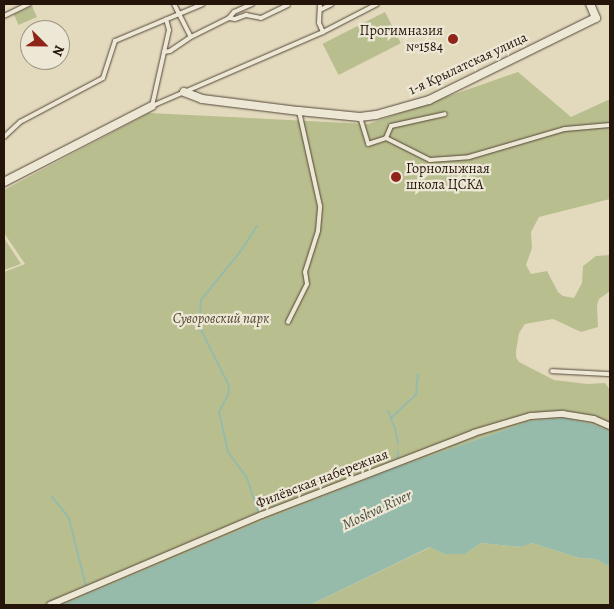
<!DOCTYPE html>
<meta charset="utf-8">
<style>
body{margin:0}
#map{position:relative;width:614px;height:609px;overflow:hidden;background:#e3dabe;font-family:Alegreya,serif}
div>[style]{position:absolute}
.green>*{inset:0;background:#b9be8e;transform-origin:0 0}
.water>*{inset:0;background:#96bbab}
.stream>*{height:2px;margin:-1px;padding:0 1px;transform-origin:1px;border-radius:1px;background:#96bbab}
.roads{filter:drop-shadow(0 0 1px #544637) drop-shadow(0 0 1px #544637)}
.service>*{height:4px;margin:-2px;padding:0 2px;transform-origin:2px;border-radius:2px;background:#ede7d5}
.pedestrian>*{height:5.5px;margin:-2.75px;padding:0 2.75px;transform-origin:2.75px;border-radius:2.75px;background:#ede7d5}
.minor>*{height:8px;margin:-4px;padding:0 4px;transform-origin:4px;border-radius:4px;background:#ede7d5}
.dots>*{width:14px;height:14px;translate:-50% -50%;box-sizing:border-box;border:2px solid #ede7d5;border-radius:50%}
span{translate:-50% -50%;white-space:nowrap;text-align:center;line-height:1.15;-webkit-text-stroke:4.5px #ede7d5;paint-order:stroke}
.poi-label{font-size:14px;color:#25140a}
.right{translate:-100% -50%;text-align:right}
.left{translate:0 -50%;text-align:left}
.street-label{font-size:14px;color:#25140a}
.park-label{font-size:14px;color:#514732;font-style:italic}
.water-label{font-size:15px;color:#4d4e42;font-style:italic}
.frame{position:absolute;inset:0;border:5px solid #25140a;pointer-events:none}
.north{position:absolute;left:20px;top:20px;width:50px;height:50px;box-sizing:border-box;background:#ede7d5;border:1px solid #9d9384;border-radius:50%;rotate:113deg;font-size:14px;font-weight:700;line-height:20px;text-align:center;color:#25140a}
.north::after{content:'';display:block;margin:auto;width:18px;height:22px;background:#8f2418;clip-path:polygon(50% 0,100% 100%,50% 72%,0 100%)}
</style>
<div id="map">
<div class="green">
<i style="left:32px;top:6px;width:12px;height:20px;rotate:66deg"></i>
<i style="left:385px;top:12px;width:35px;height:70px;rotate:63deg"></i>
<i style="clip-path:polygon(518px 72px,571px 117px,610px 99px,610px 199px,539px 217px,531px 232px,532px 248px,526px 265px,531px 274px,547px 271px,558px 292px,563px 296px,574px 298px,582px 283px,583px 266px,596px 256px,610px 255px,610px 291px,599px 299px,597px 305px,598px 327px,581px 332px,553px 319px,525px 324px,519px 333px,516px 351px,516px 357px,519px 362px,554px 380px,587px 384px,605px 383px,610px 390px,610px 431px,592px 424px,563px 418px,530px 421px,398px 467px,264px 520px,62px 605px,4px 605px,4px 272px,25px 264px,4px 233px,4px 190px,149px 113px,368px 124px)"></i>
<i style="clip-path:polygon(4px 238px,21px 264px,4px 270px)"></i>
<i style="clip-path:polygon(481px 543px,520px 547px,532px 543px,579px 558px,595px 559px,610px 567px,610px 605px,310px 605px,431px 547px,444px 554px,465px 554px)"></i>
</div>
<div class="water">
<i style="clip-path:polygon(563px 418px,592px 424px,610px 431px,610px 567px,595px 559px,579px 558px,532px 543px,521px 547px,481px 543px,465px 554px,444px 554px,430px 547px,310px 605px,62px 605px,264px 520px,398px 467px,530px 421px)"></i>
</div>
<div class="stream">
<i style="left:257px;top:226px;width:31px;rotate:123deg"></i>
<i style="left:240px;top:252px;width:62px;rotate:129.1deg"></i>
<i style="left:201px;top:300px;width:26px;rotate:94deg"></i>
<i style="left:199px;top:326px;width:67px;rotate:63.4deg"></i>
<i style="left:229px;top:386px;width:9px;rotate:96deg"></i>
<i style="left:228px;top:395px;width:19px;rotate:118deg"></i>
<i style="left:219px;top:412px;width:41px;rotate:77.3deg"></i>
<i style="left:228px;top:452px;width:32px;rotate:54deg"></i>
<i style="left:247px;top:478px;width:35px;rotate:72deg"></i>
<i style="left:388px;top:411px;width:18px;rotate:68deg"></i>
<i style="left:395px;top:428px;width:16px;rotate:79deg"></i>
<i style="left:391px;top:418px;width:34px;rotate:-43deg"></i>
<i style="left:416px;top:395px;width:21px;rotate:-85deg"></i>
<i style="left:398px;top:459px;width:8px;rotate:-90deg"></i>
<i style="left:52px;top:497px;width:27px;rotate:51deg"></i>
<i style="left:69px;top:518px;width:79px;rotate:76.1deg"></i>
</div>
<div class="roads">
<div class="service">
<i style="left:174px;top:4px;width:37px;rotate:63deg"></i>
<i style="left:191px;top:37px;width:42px;rotate:-26.6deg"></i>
<i style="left:229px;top:18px;width:6px;rotate:9deg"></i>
<i style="left:235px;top:19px;width:12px;rotate:-20deg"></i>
<i style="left:246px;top:15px;width:15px;rotate:11deg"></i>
<i style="left:261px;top:18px;width:30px;rotate:-26deg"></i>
<i style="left:320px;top:4px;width:19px;rotate:93deg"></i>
<i style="left:319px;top:23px;width:10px;rotate:66deg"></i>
<i style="left:320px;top:10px;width:13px;rotate:-27deg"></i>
<i style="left:4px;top:16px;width:28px;rotate:-26deg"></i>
<i style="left:229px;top:18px;width:8px;rotate:-50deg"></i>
<i style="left:234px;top:12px;width:20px;rotate:-24deg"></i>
<i style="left:164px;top:52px;width:6px;rotate:-9deg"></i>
<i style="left:170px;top:51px;width:25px;rotate:-34deg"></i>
<i style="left:152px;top:106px;width:186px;rotate:-23.4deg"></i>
<i style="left:323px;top:32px;width:61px;rotate:-27.4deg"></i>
<i style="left:152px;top:106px;width:78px;rotate:-77.4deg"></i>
<i style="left:169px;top:30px;width:11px;rotate:-105deg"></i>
<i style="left:360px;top:117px;width:28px;rotate:73deg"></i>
<i style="left:368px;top:144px;width:19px;rotate:-18deg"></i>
<i style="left:386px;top:138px;width:49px;rotate:26.6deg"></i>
<i style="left:430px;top:160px;width:39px;rotate:-4deg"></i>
<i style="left:469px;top:157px;width:100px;rotate:-16.3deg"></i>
<i style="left:565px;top:129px;width:45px;rotate:-5.1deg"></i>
<i style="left:4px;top:137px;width:22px;rotate:-43deg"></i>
<i style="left:20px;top:122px;width:94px;rotate:-27.9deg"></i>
<i style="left:103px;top:78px;width:39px;rotate:-72deg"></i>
<i style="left:115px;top:41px;width:95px;rotate:-22.8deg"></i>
<i style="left:386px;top:138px;width:13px;rotate:-67deg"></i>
<i style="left:391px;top:126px;width:55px;rotate:-12.5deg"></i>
<i style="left:288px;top:322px;width:42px;rotate:-63.4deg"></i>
<i style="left:307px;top:284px;width:12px;rotate:-99deg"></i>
<i style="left:305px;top:272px;width:43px;rotate:-72.4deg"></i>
<i style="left:318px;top:231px;width:25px;rotate:-85deg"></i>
<i style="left:320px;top:206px;width:97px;rotate:-102.5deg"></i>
<i style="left:552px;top:371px;width:58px;rotate:3deg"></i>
</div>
<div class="pedestrian">
<i style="left:50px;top:605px;width:230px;rotate:-23deg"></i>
<i style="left:262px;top:515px;width:227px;rotate:-21.1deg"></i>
<i style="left:474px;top:433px;width:59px;rotate:-16.6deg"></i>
<i style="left:531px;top:416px;width:32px;rotate:-4deg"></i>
<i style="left:563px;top:414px;width:31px;rotate:9deg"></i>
<i style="left:594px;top:419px;width:17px;rotate:24deg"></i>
</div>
<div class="minor">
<i style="left:184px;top:92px;width:19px;rotate:21deg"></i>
<i style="left:202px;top:99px;width:98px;rotate:7.1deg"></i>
<i style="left:299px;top:111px;width:61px;rotate:5.6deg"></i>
<i style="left:360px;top:117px;width:16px;rotate:-7deg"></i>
<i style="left:376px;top:115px;width:55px;rotate:-15.8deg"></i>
<i style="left:429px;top:100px;width:186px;rotate:-26.2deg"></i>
<i style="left:596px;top:18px;width:15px;rotate:-113deg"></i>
<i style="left:4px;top:182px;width:166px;rotate:-27.2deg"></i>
</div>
</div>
<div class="dots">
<i style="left:453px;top:39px;background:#8f2418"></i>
<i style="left:396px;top:177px;background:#8f2418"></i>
</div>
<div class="poi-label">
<span class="right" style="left:443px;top:39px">Прогимназия<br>№1584</span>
<span class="left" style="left:406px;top:177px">Горнолыжная<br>школа ЦСКА</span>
</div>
<div class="street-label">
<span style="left:468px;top:64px;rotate:-25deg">1-я Крылатская улица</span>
<span style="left:322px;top:479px;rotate:-21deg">Филёвская набережная</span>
</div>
<div class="park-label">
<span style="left:221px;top:319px">Суворовский парк</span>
</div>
<div class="water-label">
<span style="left:377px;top:510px;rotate:-25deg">Moskva River</span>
</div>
<div class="frame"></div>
<div class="north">N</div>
</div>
